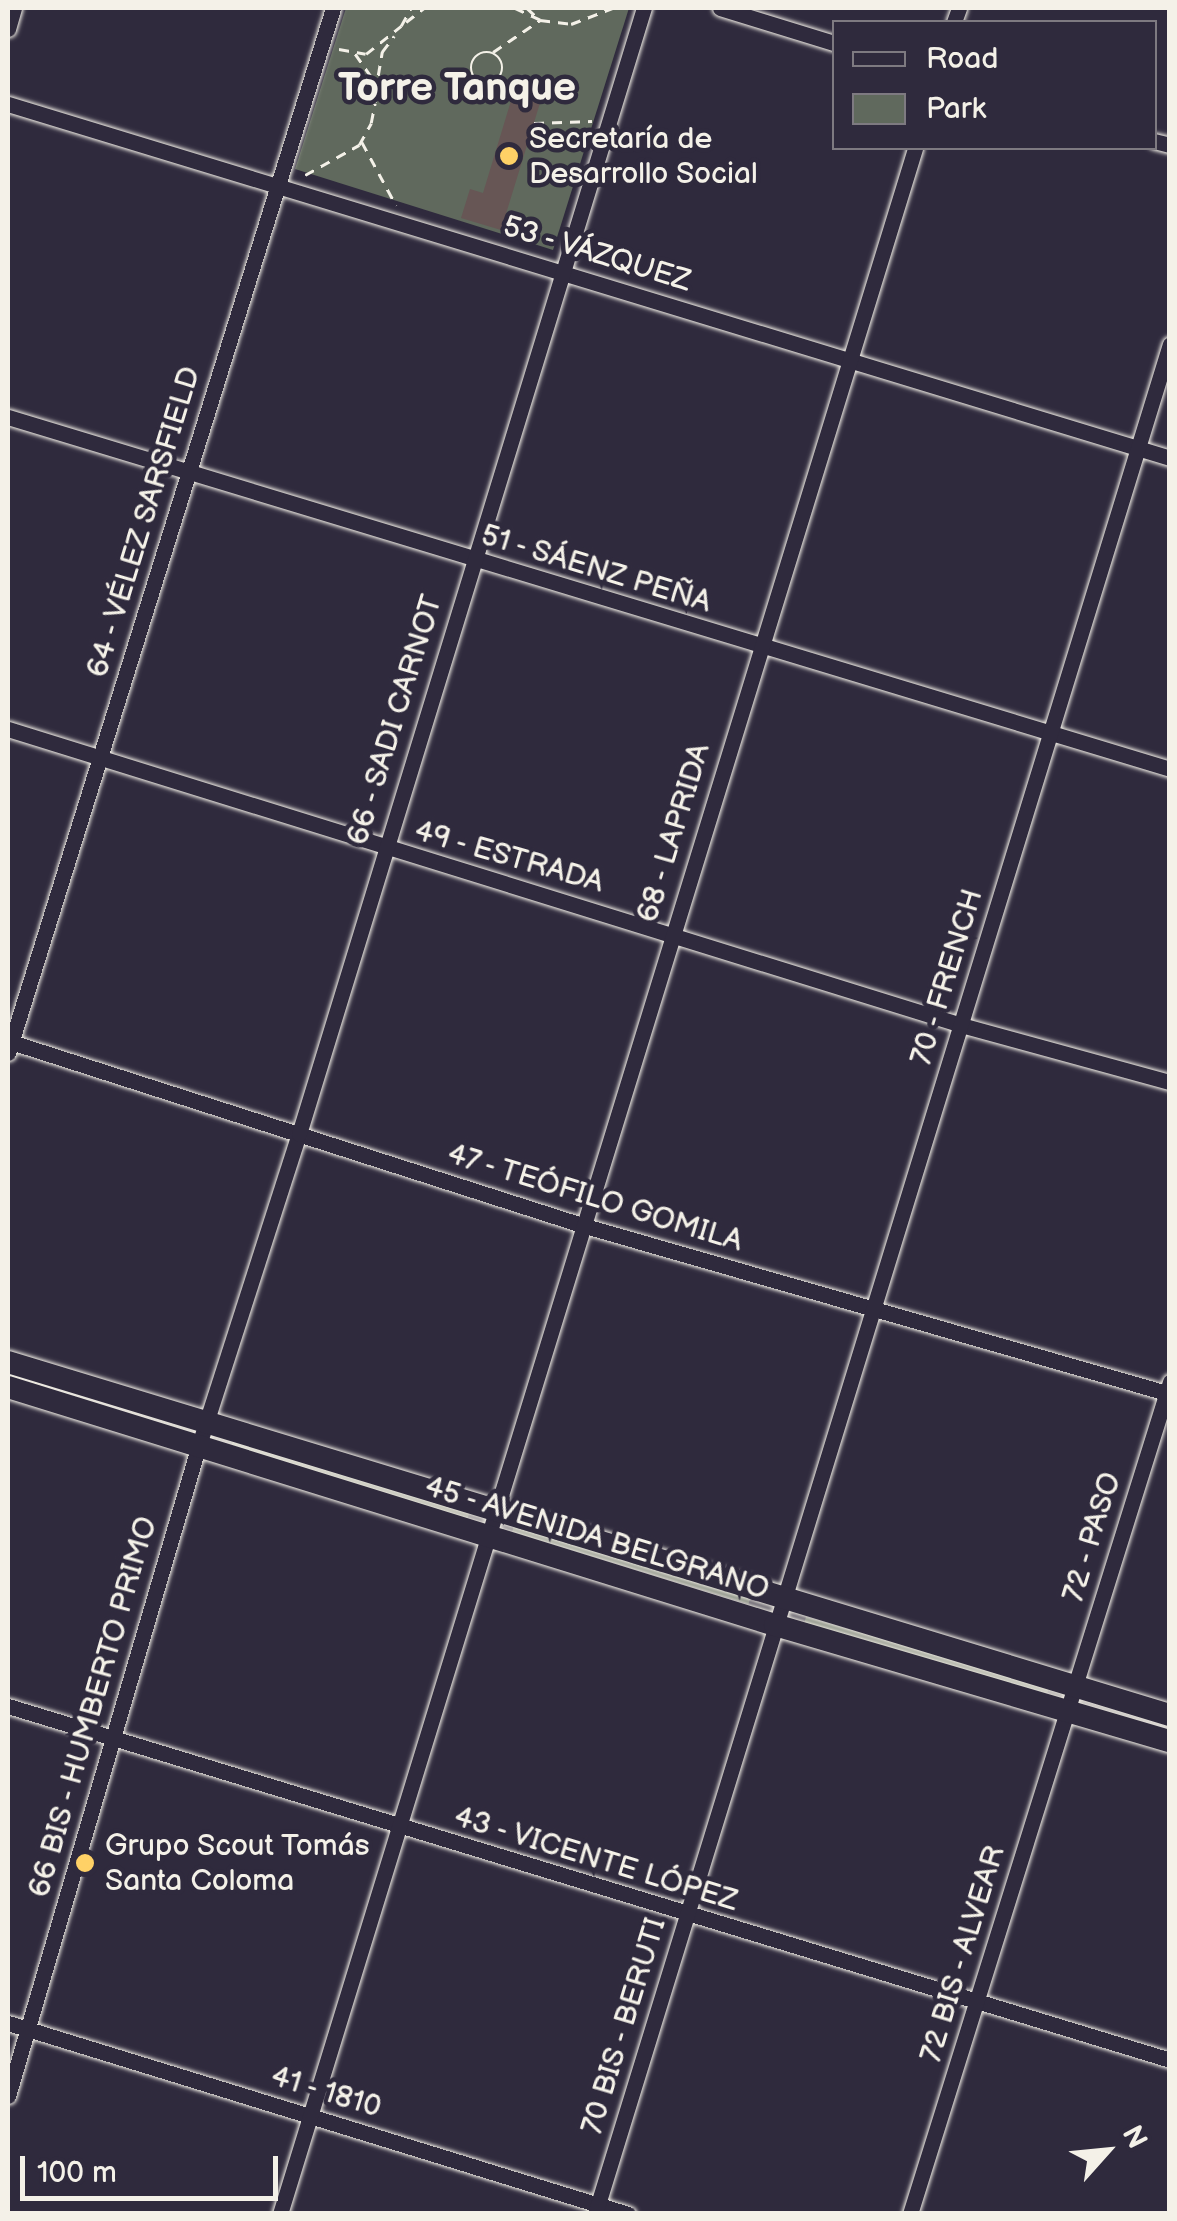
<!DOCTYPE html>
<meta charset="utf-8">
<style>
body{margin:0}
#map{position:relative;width:1177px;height:2221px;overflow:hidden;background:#2f2a3d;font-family:"Balsamiq Sans",sans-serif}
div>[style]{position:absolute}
.green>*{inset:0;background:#60695d;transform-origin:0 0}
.building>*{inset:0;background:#675655}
.path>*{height:2.5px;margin-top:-1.25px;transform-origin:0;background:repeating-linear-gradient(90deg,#f4f1e8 0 10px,transparent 0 18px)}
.path>.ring{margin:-1.25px;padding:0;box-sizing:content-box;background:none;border:2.5px solid #f4f1e8;border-radius:50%}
.roads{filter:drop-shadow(0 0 2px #f4f1e8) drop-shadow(0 0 2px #f4f1e8)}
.street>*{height:15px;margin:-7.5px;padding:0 7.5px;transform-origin:7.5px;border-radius:7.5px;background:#2f2a3d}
.secondary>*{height:22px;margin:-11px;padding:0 11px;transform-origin:11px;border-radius:11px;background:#2f2a3d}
.dots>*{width:28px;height:28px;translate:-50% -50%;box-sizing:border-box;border:5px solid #2f2a3d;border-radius:50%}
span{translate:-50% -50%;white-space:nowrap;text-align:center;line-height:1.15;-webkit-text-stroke:9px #2f2a3d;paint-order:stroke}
.poi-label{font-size:30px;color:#f4f1e8}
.left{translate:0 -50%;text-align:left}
.street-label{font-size:30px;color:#f4f1e8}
.district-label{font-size:40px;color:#f4f1e8;font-weight:700}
.frame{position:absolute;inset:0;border:10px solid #f4f1e8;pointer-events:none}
.legend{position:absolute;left:832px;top:20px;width:325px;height:130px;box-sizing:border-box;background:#2f2a3d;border:2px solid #7e7a81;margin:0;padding:12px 18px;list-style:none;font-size:30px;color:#f4f1e8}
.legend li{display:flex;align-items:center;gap:20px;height:50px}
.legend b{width:50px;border:2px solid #7e7a81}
.north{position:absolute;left:1057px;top:2101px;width:100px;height:100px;-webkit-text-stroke:8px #2f2a3d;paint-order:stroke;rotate:63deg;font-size:28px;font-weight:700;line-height:40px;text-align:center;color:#f4f1e8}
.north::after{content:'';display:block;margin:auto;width:35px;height:45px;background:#f4f1e8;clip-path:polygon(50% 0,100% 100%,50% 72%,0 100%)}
.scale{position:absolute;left:20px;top:2156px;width:258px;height:45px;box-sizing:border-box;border:5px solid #f4f1e8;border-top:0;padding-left:12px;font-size:30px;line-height:35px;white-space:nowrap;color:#f4f1e8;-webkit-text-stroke:8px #2f2a3d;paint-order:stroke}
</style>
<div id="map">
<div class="green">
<i style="clip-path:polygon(346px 8px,629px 8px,553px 250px,295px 169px)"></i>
<i style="left:233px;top:1441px;width:247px;height:7px;rotate:17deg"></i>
<i style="left:514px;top:1526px;width:247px;height:6px;rotate:17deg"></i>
<i style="left:806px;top:1617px;width:253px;height:7px;rotate:16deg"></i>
</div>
<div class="building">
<i style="clip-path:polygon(513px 94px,540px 103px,501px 230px,461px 218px,470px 189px,483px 193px)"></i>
</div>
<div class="path">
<i style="left:527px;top:8px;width:18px;rotate:43deg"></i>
<i style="left:540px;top:20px;width:31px;rotate:7deg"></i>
<i style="left:571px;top:24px;width:45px;rotate:-20.9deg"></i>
<i style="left:406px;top:22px;width:23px;rotate:-38deg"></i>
<i style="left:339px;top:49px;width:27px;rotate:10deg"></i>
<i style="left:366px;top:54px;width:45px;rotate:-38.7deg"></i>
<i style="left:401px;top:26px;width:21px;rotate:-61deg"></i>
<i style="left:493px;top:52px;width:57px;rotate:-34.2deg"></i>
<i style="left:540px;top:20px;width:29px;rotate:-155deg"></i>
<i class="ring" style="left:471px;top:52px;width:29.5px;height:29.5px"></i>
<i style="left:375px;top:93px;width:42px;rotate:-80.3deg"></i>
<i style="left:382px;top:52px;width:20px;rotate:-53deg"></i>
<i style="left:534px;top:123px;width:58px;rotate:-2deg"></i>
<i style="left:362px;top:142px;width:72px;rotate:61.6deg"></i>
<i style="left:305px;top:175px;width:62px;rotate:-29.1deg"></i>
<i style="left:359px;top:145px;width:25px;rotate:-61deg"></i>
<i style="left:371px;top:123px;width:20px;rotate:-79deg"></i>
<i style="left:375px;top:103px;width:26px;rotate:-99deg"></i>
<i style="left:371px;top:77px;width:29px;rotate:-125deg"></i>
</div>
<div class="roads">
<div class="street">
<i style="left:720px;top:8px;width:119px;rotate:17.1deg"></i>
<i style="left:954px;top:22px;width:15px;rotate:-70deg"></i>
<i style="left:8px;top:29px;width:22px;rotate:-74deg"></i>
<i style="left:8px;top:104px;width:1215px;rotate:16.94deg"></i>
<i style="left:1154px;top:141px;width:16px;rotate:14deg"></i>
<i style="left:8px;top:417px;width:1214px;rotate:16.85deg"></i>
<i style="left:8px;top:729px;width:998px;rotate:17.25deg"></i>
<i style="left:961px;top:1025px;width:217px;rotate:15.3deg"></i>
<i style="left:8px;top:1041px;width:606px;rotate:17.78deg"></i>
<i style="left:585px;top:1226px;width:609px;rotate:16.02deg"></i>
<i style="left:8px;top:1053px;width:1094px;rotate:-72.72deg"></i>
<i style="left:8px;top:1706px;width:1215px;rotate:16.94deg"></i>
<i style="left:8px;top:2023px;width:649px;rotate:17.12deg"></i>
<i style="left:8px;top:2096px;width:675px;rotate:-73.66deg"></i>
<i style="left:198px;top:1448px;width:330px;rotate:-72.2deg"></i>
<i style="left:299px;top:1134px;width:1178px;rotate:-72.97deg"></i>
<i style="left:280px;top:2214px;width:2161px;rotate:-72.91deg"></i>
<i style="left:595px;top:2214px;width:1956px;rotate:-72.91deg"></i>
<i style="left:910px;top:2214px;width:872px;rotate:-72.65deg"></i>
</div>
<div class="secondary">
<i style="left:8px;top:1362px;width:1214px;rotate:16.9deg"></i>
<i style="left:8px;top:1387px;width:803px;rotate:17.24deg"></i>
<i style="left:775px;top:1625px;width:412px;rotate:16.4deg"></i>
</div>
</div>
<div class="dots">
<i style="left:509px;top:156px;background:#ffd166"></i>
<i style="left:85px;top:1863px;background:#ffd166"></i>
</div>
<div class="poi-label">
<span class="left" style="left:529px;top:156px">Secretaría de<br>Desarrollo Social</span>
<span class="left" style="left:105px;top:1863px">Grupo Scout Tomás<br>Santa Coloma</span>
</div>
<div class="street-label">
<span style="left:597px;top:254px;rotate:17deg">53 - VÁZQUEZ</span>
<span style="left:144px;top:522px;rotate:-73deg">64 - VÉLEZ SARSFIELD</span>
<span style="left:596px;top:569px;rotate:17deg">51 - SÁENZ PEÑA</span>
<span style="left:395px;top:720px;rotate:-73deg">66 - SADI CARNOT</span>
<span style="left:674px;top:833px;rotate:-73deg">68 - LAPRIDA</span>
<span style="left:509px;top:857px;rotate:16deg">49 - ESTRADA</span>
<span style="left:947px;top:977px;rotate:-73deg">70 - FRENCH</span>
<span style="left:595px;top:1198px;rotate:17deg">47 - TEÓFILO GOMILA</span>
<span style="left:1092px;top:1537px;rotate:-73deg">72 - PASO</span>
<span style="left:597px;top:1538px;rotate:17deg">45 - AVENIDA BELGRANO</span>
<span style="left:93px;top:1707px;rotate:-74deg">66 BIS - HUMBERTO PRIMO</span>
<span style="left:596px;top:1859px;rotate:17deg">43 - VICENTE LÓPEZ</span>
<span style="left:963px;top:1954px;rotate:-73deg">72 BIS - ALVEAR</span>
<span style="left:624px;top:2026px;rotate:-73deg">70 BIS - BERUTI</span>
<span style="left:326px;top:2092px;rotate:17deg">41 - 1810</span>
</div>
<div class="district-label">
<span style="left:457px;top:88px">Torre Tanque</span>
</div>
<div class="frame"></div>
<ul class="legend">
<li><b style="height:12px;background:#2f2a3d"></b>Road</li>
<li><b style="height:28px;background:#60695d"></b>Park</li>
</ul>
<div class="north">N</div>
<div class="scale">100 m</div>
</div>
